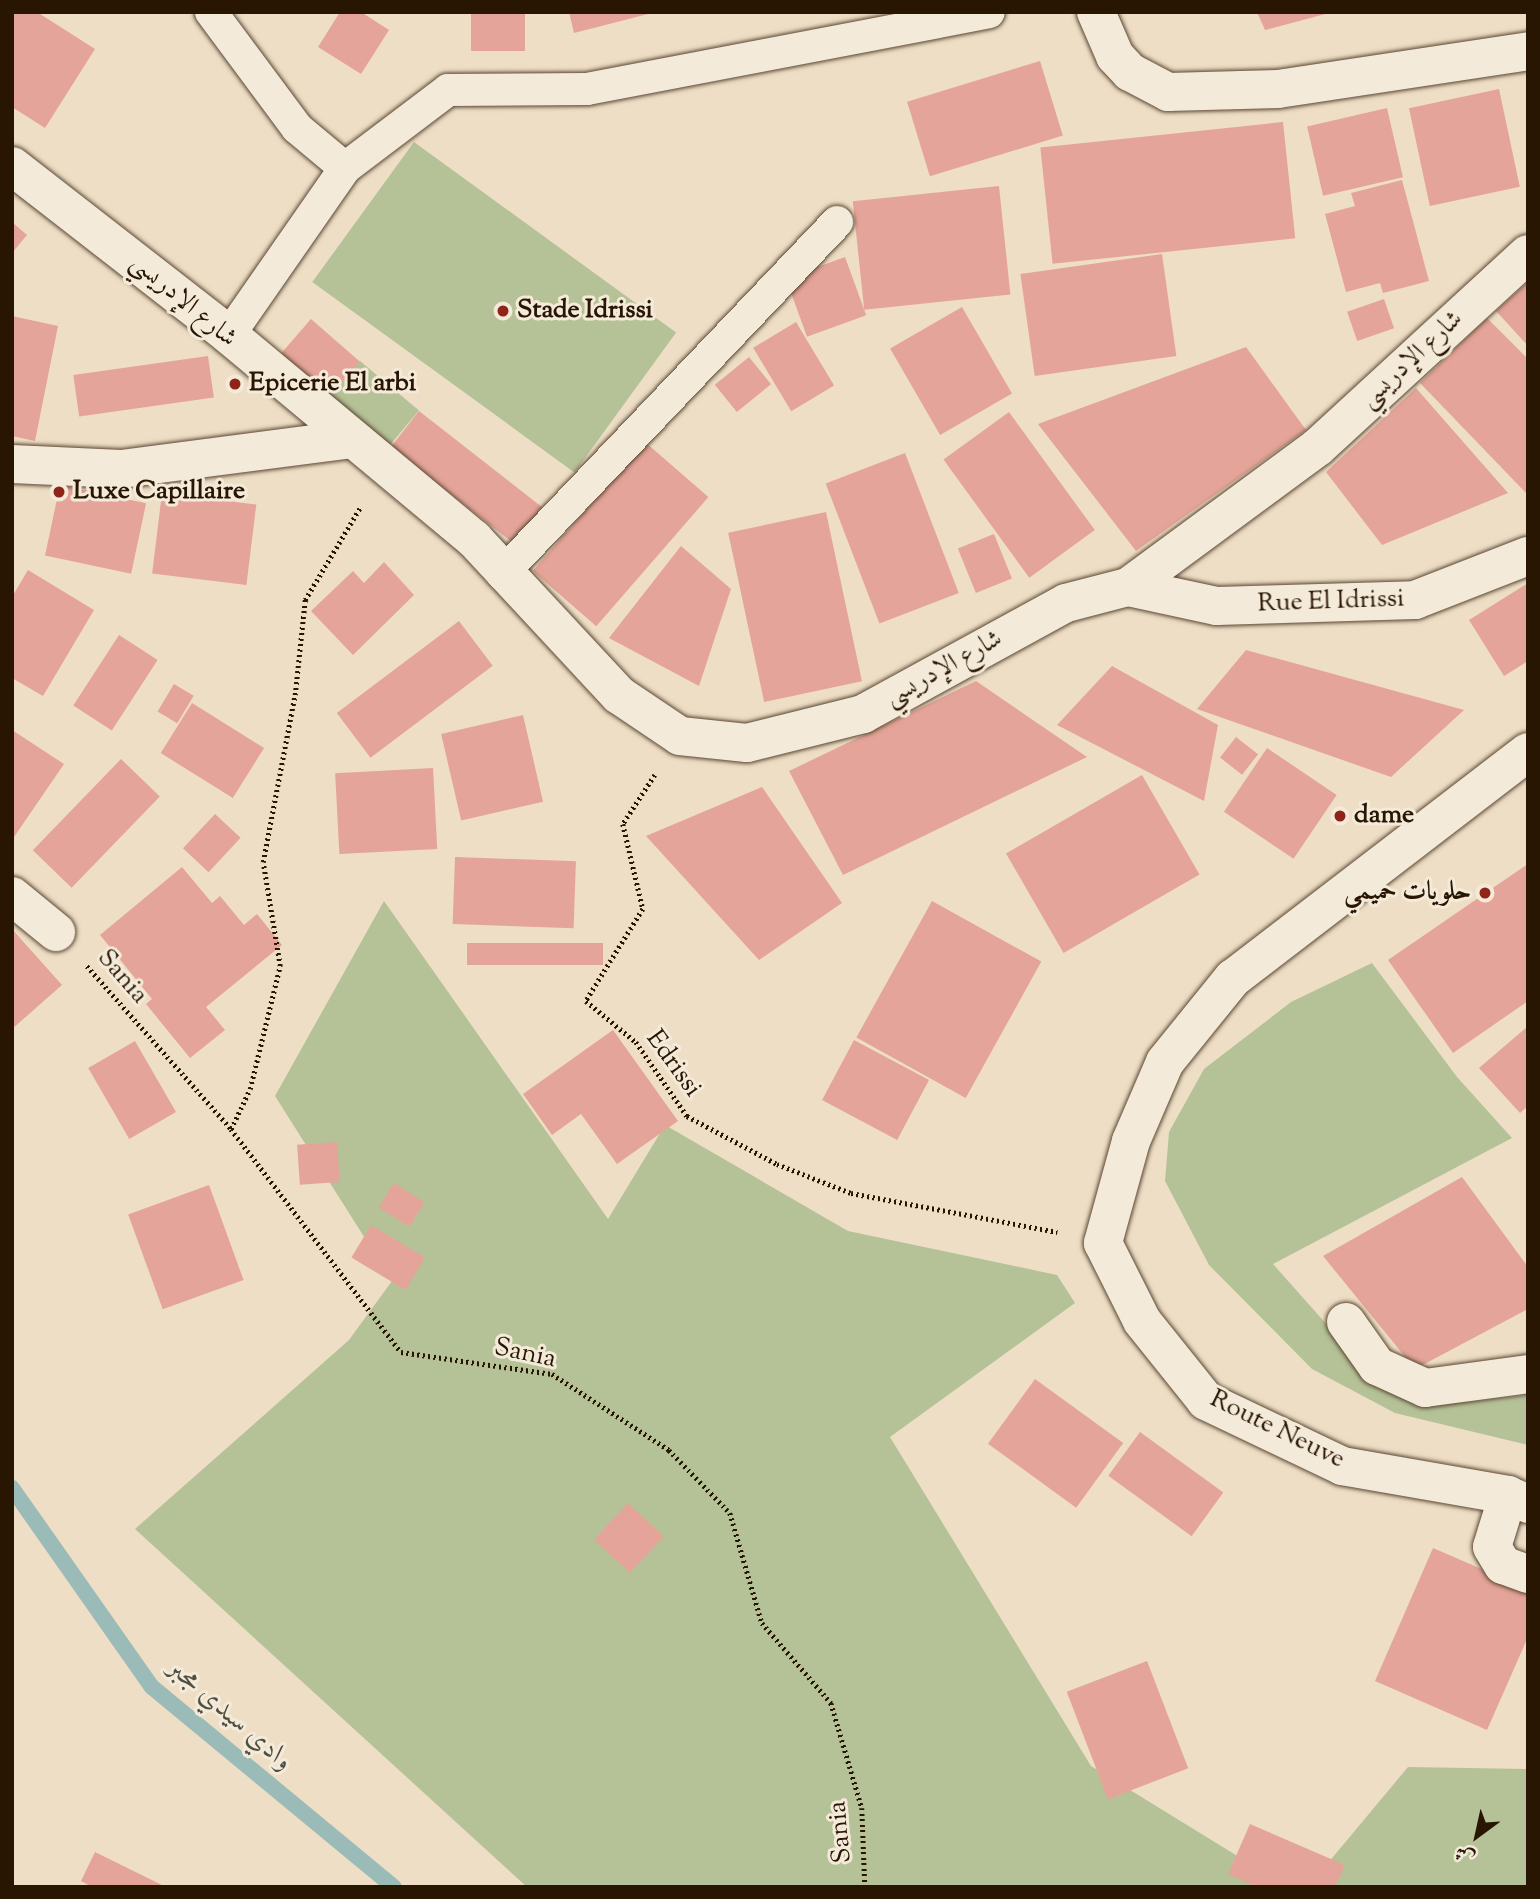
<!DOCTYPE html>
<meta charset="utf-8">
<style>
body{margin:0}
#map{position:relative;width:1540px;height:1899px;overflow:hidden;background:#eedec5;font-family:"Sorts Mill Goudy",Amiri,serif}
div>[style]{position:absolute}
.green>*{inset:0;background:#b5c297;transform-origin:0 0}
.stream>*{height:16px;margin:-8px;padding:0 8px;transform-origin:8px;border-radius:8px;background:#9abbb8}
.building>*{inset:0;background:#e5a499;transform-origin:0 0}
.path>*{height:4.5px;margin-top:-2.25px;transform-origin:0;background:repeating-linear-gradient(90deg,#281502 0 2px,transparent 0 5.5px)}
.roads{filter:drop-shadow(0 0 2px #5a4733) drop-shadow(0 0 2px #5a4733)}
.lane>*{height:32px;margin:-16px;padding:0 16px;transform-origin:16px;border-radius:16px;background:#f4ead9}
.street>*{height:38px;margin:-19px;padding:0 19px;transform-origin:19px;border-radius:19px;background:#f4ead9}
.secondary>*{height:38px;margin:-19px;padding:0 19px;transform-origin:19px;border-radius:19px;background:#f4ead9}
.dots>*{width:19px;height:19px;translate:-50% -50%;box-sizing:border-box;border:4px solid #f4ead9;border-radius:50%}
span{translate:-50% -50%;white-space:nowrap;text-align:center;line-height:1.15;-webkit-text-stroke:6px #f4ead9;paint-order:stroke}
.street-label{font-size:26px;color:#281502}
.poi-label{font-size:26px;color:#281502;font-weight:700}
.left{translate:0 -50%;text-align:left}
.right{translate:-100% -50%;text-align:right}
.water-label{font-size:28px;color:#504f42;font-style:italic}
.frame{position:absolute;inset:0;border:14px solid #281502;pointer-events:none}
.north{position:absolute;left:1442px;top:1801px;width:70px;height:70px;-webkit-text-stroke:5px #f4ead9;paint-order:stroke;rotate:213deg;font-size:19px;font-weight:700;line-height:28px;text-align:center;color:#281502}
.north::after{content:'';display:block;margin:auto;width:24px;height:32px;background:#281502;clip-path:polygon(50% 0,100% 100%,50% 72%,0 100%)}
</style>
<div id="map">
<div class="green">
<i style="left:414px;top:142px;width:324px;height:173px;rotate:36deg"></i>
<i style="left:360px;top:361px;width:77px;height:48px;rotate:40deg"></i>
<i style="clip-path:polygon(384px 901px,608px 1219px,665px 1125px,848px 1231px,1057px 1275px,1075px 1303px,890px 1437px,1091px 1766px,1288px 1887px,527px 1887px,135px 1529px,349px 1340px,392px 1281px,275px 1096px)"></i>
<i style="clip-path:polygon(1372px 963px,1457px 1077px,1512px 1138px,1273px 1264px,1376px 1380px,1419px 1399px,1458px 1403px,1528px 1395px,1528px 1445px,1395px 1413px,1312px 1369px,1209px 1265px,1165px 1181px,1169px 1132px,1204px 1069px,1291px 1002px)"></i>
<i style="clip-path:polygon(1408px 1767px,1528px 1769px,1528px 1887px,1308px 1887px)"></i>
</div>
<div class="stream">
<i style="left:12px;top:1488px;width:243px;rotate:54.9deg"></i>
<i style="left:152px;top:1687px;width:314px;rotate:39.6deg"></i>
</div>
<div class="building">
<i style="clip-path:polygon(12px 12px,37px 12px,95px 49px,45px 128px,12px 107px)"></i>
<i style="clip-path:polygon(340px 12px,361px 12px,389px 30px,361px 74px,318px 47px)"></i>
<i style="left:471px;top:12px;width:54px;height:39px"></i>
<i style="clip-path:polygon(569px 12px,652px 12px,652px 13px,574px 33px)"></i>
<i style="clip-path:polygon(1257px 12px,1329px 12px,1329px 13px,1265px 30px)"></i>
<i style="left:1040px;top:61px;width:78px;height:139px;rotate:73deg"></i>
<i style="left:1499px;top:89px;width:100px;height:92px;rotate:78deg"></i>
<i style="left:1387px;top:108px;width:71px;height:82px;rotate:77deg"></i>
<i style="left:1283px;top:122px;width:117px;height:244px;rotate:84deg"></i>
<i style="clip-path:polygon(1402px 180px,1429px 281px,1383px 293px,1380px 283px,1346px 292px,1325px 214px,1355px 206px,1351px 193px)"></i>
<i style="left:999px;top:186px;width:109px;height:147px;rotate:84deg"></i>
<i style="clip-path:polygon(12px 222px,27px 235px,12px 253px)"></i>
<i style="left:1162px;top:254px;width:103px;height:143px;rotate:82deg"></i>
<i style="left:845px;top:257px;width:62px;height:63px;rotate:70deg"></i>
<i style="clip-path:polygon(1528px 282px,1528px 346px,1496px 311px)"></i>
<i style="left:1384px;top:299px;width:31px;height:39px;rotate:71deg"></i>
<i style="left:962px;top:307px;width:100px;height:83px;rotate:60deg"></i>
<i style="clip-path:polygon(12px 316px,58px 326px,35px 441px,12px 436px)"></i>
<i style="clip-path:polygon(1487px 318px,1528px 359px,1528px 495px,1420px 383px)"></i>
<i style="left:311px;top:319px;width:65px;height:50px;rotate:41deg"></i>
<i style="left:796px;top:322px;width:74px;height:50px;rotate:59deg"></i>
<i style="clip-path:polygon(1246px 347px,1306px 430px,1136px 551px,1038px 424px)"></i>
<i style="left:208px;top:356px;width:42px;height:136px;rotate:82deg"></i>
<i style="left:749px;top:357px;width:35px;height:44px;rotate:51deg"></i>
<i style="clip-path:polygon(1416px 388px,1508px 493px,1382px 545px,1326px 472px)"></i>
<i style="left:419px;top:411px;width:163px;height:46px;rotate:38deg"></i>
<i style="left:1009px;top:412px;width:146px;height:81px;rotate:54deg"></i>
<i style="left:645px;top:442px;width:84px;height:171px;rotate:41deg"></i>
<i style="left:905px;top:453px;width:150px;height:85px;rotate:69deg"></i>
<i style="left:60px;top:485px;width:88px;height:72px;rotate:12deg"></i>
<i style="left:162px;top:493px;width:95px;height:81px;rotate:7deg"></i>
<i style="left:826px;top:512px;width:173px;height:100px;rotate:78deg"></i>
<i style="left:994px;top:534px;width:48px;height:39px;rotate:68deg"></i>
<i style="clip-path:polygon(681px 546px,731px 589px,699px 686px,609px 638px)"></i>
<i style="clip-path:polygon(384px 562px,414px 595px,353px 655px,311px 611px,353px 571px,364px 583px)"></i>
<i style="clip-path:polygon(28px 570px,94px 610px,43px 696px,12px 678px,12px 597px)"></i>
<i style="clip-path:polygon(1528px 583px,1528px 661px,1504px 676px,1469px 620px)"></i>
<i style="left:459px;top:621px;width:56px;height:153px;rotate:53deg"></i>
<i style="left:119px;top:635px;width:46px;height:84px;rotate:33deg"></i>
<i style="clip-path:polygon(1246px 650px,1464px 710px,1391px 777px,1197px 709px)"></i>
<i style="clip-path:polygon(1112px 666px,1218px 725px,1204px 801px,1057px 725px)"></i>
<i style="clip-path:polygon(976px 681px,1087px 757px,843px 875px,789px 771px)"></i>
<i style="left:174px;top:684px;width:23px;height:32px;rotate:31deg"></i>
<i style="left:192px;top:703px;width:85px;height:59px;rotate:32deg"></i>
<i style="left:523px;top:715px;width:89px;height:84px;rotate:77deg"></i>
<i style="clip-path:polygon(12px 730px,64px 764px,12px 840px)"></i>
<i style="left:1236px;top:737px;width:28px;height:26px;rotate:38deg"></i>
<i style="left:1267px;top:748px;width:84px;height:77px;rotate:34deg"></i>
<i style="left:121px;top:759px;width:54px;height:127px;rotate:44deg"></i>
<i style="left:433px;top:768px;width:81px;height:98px;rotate:87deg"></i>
<i style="left:1142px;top:775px;width:115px;height:157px;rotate:60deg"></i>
<i style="clip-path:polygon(762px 787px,842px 903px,759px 960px,646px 836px)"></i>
<i style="left:215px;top:814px;width:35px;height:47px;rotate:43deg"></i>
<i style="left:455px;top:857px;width:121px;height:67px;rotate:2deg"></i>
<i style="clip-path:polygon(1528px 864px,1528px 1001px,1453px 1053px,1388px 960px)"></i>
<i style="clip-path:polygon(182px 867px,212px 903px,220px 896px,244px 925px,257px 914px,282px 945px,206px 1007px,225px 1030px,190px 1058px,146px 1004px,152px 999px,100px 935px)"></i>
<i style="left:932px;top:901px;width:125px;height:156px;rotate:29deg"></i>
<i style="clip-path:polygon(12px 929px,62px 985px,12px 1029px)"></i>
<i style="left:467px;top:943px;width:136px;height:22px"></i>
<i style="clip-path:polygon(1528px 1026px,1528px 1106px,1520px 1113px,1479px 1068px)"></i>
<i style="clip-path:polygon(613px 1030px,678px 1121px,617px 1164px,581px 1114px,552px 1135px,523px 1094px)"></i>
<i style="left:854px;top:1040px;width:85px;height:68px;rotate:28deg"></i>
<i style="left:135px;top:1041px;width:82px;height:54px;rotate:60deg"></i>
<i style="left:337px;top:1142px;width:40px;height:40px;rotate:86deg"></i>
<i style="clip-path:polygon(1462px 1177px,1528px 1267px,1528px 1309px,1415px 1369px,1323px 1256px)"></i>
<i style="left:394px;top:1183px;width:36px;height:29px;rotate:32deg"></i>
<i style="left:209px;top:1185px;width:101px;height:86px;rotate:70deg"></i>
<i style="left:371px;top:1225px;width:63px;height:38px;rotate:31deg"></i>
<i style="left:1035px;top:1379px;width:109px;height:80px;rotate:36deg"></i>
<i style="left:1140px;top:1432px;width:103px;height:54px;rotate:36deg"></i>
<i style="left:628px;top:1503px;width:49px;height:50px;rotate:43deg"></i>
<i style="clip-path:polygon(1433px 1548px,1528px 1589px,1528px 1637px,1487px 1730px,1375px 1681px)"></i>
<i style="left:1147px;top:1661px;width:115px;height:86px;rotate:69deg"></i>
<i style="clip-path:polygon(1250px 1824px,1345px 1865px,1335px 1887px,1256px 1887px,1228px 1874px)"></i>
<i style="clip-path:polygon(95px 1852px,166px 1887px,92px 1887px,81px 1881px)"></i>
</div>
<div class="path">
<i style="left:655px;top:775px;width:59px;rotate:123.1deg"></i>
<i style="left:623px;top:824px;width:87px;rotate:76.8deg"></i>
<i style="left:643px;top:909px;width:108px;rotate:121.8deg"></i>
<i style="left:586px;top:1001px;width:65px;rotate:39.4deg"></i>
<i style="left:636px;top:1042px;width:90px;rotate:55.4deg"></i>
<i style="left:687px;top:1116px;width:102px;rotate:28.1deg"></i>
<i style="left:777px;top:1164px;width:79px;rotate:21.4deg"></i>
<i style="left:851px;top:1193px;width:210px;rotate:10.7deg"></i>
<i style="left:87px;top:966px;width:217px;rotate:48.5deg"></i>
<i style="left:231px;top:1129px;width:280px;rotate:52.7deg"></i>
<i style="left:401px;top:1352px;width:153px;rotate:8.3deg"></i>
<i style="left:552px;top:1374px;width:140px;rotate:33deg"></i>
<i style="left:669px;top:1450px;width:88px;rotate:45.9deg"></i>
<i style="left:730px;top:1513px;width:115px;rotate:73.8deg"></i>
<i style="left:762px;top:1623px;width:106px;rotate:49.2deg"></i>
<i style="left:831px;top:1703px;width:109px;rotate:73.6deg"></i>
<i style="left:862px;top:1808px;width:79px;rotate:87.8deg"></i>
<i style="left:231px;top:1129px;width:44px;rotate:-64.6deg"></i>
<i style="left:250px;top:1089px;width:127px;rotate:-76.3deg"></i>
<i style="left:280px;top:966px;width:105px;rotate:-99.3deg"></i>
<i style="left:263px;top:862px;width:170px;rotate:-79.2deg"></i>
<i style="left:295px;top:695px;width:96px;rotate:-84deg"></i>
<i style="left:305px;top:600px;width:109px;rotate:-59.2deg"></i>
</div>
<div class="roads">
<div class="lane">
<i style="left:211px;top:12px;width:144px;rotate:53.4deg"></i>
<i style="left:297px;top:128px;width:62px;rotate:39.8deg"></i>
<i style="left:229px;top:335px;width:203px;rotate:-55.2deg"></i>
<i style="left:345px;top:168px;width:129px;rotate:-37.1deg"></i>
<i style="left:448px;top:90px;width:139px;rotate:-0.4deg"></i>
<i style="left:587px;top:89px;width:409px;rotate:-10.8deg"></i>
<i style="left:502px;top:574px;width:486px;rotate:-46.4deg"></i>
</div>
<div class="street">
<i style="left:1096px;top:12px;width:48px;rotate:66.6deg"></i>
<i style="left:1115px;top:56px;width:22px;rotate:47deg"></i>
<i style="left:1130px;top:72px;width:43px;rotate:27.8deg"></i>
<i style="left:1168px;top:92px;width:110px;rotate:-1.6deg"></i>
<i style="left:1278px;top:89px;width:253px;rotate:-8.6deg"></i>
<i style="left:12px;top:166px;width:275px;rotate:37.9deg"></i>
<i style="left:229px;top:335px;width:319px;rotate:39.8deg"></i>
<i style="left:474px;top:539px;width:213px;rotate:47.1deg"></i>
<i style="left:619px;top:695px;width:73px;rotate:33.9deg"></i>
<i style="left:680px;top:736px;width:67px;rotate:6deg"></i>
<i style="left:747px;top:743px;width:120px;rotate:-14deg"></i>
<i style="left:863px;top:714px;width:231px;rotate:-28.7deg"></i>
<i style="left:1066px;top:603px;width:64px;rotate:-14.5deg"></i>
<i style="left:1128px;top:587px;width:236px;rotate:-36.4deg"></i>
<i style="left:1318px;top:447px;width:285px;rotate:-42.6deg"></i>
<i style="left:12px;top:464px;width:109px;rotate:2.6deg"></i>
<i style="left:121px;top:469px;width:232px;rotate:-7.4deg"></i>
<i style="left:1128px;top:587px;width:91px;rotate:12.1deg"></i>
<i style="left:1217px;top:606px;width:198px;rotate:-1.7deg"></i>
<i style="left:1415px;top:600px;width:121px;rotate:-21.3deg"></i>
<i style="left:12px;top:896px;width:57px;rotate:39.3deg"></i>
<i style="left:1346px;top:1322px;width:54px;rotate:54.8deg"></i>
<i style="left:1377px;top:1366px;width:53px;rotate:24.6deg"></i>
<i style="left:1425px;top:1388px;width:104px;rotate:-7.7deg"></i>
<i style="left:1508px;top:1495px;width:54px;rotate:107.1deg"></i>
<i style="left:1492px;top:1547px;width:21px;rotate:59deg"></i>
<i style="left:1503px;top:1565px;width:27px;rotate:20deg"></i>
</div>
<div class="secondary">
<i style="left:1528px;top:752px;width:372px;rotate:142.5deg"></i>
<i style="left:1233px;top:978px;width:108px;rotate:129deg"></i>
<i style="left:1165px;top:1062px;width:86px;rotate:113.3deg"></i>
<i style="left:1131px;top:1141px;width:106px;rotate:105.4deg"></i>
<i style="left:1103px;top:1243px;width:87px;rotate:63.4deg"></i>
<i style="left:1142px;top:1321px;width:102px;rotate:51.3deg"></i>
<i style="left:1206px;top:1401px;width:151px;rotate:25.5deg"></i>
<i style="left:1342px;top:1466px;width:169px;rotate:9.9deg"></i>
<i style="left:1508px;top:1495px;width:22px;rotate:24deg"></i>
</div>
</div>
<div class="dots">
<i style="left:503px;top:311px;background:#8f2418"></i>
<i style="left:235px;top:384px;background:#8f2418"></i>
<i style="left:59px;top:492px;background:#8f2418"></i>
<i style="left:1340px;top:816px;background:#8f2418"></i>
<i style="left:1485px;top:893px;background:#8f2418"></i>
</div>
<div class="street-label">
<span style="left:183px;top:301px;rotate:40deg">شارع الإدريسي</span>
<span style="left:1412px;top:360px;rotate:-43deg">شارع الإدريسي</span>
<span style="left:1331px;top:602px;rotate:-2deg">Rue El Idrissi</span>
<span style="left:944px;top:669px;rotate:-29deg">شارع الإدريسي</span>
<span style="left:122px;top:977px;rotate:49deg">Sania</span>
<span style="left:673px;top:1064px;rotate:54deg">Edrissi</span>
<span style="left:525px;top:1354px;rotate:12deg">Sania</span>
<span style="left:1277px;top:1430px;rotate:26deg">Route Neuve</span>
<span style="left:841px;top:1832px;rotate:-95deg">Sania</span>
</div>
<div class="poi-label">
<span class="left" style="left:517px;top:311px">Stade Idrissi</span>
<span class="left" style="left:249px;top:384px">Epicerie El arbi</span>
<span class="left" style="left:73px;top:492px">Luxe Capillaire</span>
<span class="left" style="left:1354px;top:816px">dame</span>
<span class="right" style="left:1471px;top:893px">حلويات حميمي</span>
</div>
<div class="water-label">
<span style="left:230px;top:1715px;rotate:41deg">وادي سيدي مجبر</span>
</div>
<div class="frame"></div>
<div class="north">ش</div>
</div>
